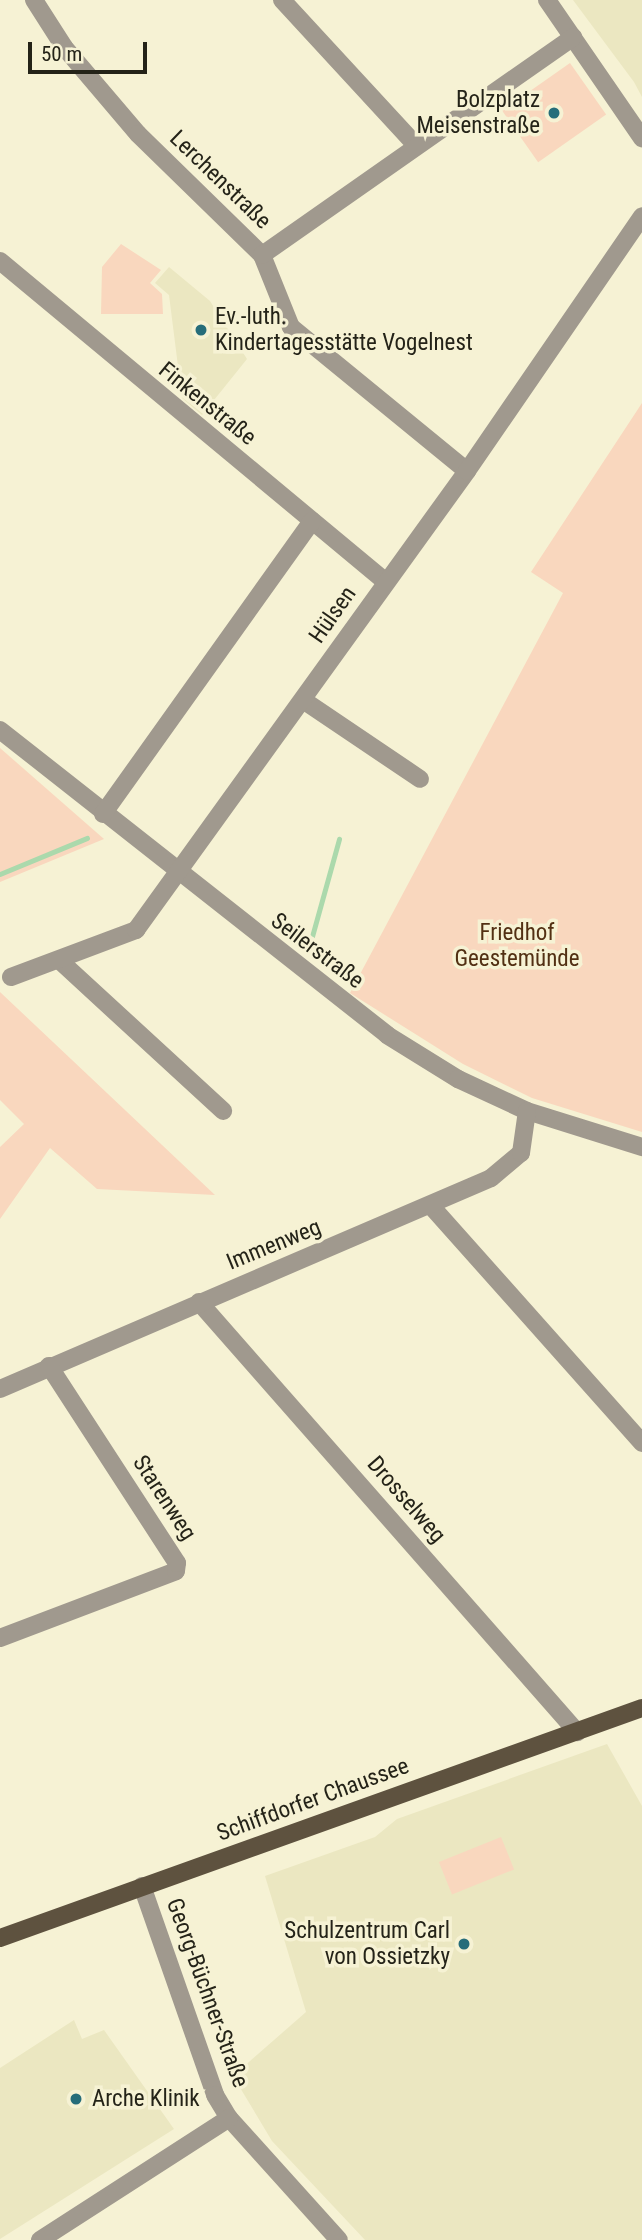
<!DOCTYPE html>
<meta charset="utf-8">
<style>
body{margin:0}
#map{position:relative;width:642px;height:2240px;overflow:hidden;background:#f6f2d4;font-family:"Roboto Condensed",sans-serif}
div>[style]{position:absolute}
.built>*{inset:0;background:#ebe7c1}
.green>*{inset:0;background:#f9d7be;transform-origin:0 0}
.stream>*{height:4.5px;margin:-2.25px;padding:0 2.25px;transform-origin:2.25px;border-radius:2.25px;background:#abd9ac}
.minor>*{height:18px;margin:-9px;padding:0 9px;transform-origin:9px;border-radius:9px;background:#a0998e}
.major>*{height:18px;margin:-9px;padding:0 9px;transform-origin:9px;border-radius:9px;background:#5e523f}
.dots>*{width:19px;height:19px;translate:-50% -50%;box-sizing:border-box;border:4px solid #f6f2d4;border-radius:50%}
span{translate:-50% -50%;white-space:nowrap;text-align:center;line-height:1.15;-webkit-text-stroke:7px #f6f2d4;paint-order:stroke}
.poi-label{font-size:23px;color:#242318}
.right{translate:-100% -50%;text-align:right}
.left{translate:0 -50%;text-align:left}
.street-label{font-size:23px;color:#242318}
.park-label{font-size:23px;color:#523013}
.scale{position:absolute;left:28px;top:42px;width:119px;height:32px;box-sizing:border-box;border:4px solid #242318;border-top:0;padding-left:9px;font-size:21px;line-height:24px;white-space:nowrap;color:#242318;-webkit-text-stroke:5px #f6f2d4;paint-order:stroke}
</style>
<div id="map">
<div class="built">
<i style="clip-path:polygon(573px 0,642px 0,642px 97px,634px 82px)"></i>
<i style="clip-path:polygon(169px 267px,210px 301px,247px 359px,202px 415px,182px 398px,169px 295px,155px 283px)"></i>
<i style="clip-path:polygon(607px 1744px,642px 1806px,642px 2240px,365px 2240px,272px 2141px,233px 2076px,306px 2012px,265px 1876px,375px 1837px,397px 1819px)"></i>
<i style="clip-path:polygon(74px 2020px,82px 2039px,104px 2030px,174px 2129px,0 2239px,0 2068px)"></i>
</div>
<div class="green">
<i style="left:570px;top:63px;width:63px;height:83px;rotate:55deg"></i>
<i style="clip-path:polygon(121px 244px,161px 270px,150px 283px,162px 294px,163px 314px,101px 314px,102px 267px)"></i>
<i style="clip-path:polygon(642px 403px,642px 1132px,532px 1098px,463px 1064px,350px 993px,563px 593px,531px 572px)"></i>
<i style="clip-path:polygon(0 748px,104px 839px,0 882px)"></i>
<i style="clip-path:polygon(0 991px,0 992px,215px 1195px,97px 1189px,50px 1148px,0 1219px,0 1147px,24px 1124px,0 1100px)"></i>
<i style="left:501px;top:1837px;width:35px;height:67px;rotate:68deg"></i>
</div>
<div class="stream">
<i style="left:0;top:874px;width:94px;rotate:-22.5deg"></i>
<i style="left:308px;top:951px;width:116px;rotate:-74.5deg"></i>
</div>
<div class="minor">
<i style="left:34px;top:0;width:56px;rotate:57.4deg"></i>
<i style="left:64px;top:47px;width:114px;rotate:49.6deg"></i>
<i style="left:138px;top:134px;width:173px;rotate:44.3deg"></i>
<i style="left:262px;top:255px;width:78px;rotate:68.1deg"></i>
<i style="left:291px;top:327px;width:227px;rotate:39.3deg"></i>
<i style="left:282px;top:0;width:196px;rotate:47.3deg"></i>
<i style="left:547px;top:0;width:168px;rotate:55.5deg"></i>
<i style="left:262px;top:255px;width:380px;rotate:-35deg"></i>
<i style="left:0;top:261px;width:502px;rotate:39.75deg"></i>
<i style="left:303px;top:700px;width:141px;rotate:34deg"></i>
<i style="left:0;top:730px;width:493px;rotate:38.2deg"></i>
<i style="left:387px;top:1035px;width:84px;rotate:31.8deg"></i>
<i style="left:458px;top:1079px;width:76px;rotate:24.9deg"></i>
<i style="left:527px;top:1111px;width:121px;rotate:17.4deg"></i>
<i style="left:103px;top:814px;width:360px;rotate:-54.5deg"></i>
<i style="left:59px;top:960px;width:223px;rotate:42.6deg"></i>
<i style="left:11px;top:977px;width:134px;rotate:-20.6deg"></i>
<i style="left:136px;top:930px;width:566px;rotate:-54.2deg"></i>
<i style="left:467px;top:471px;width:309px;rotate:-55.5deg"></i>
<i style="left:432px;top:1207px;width:316px;rotate:48.3deg"></i>
<i style="left:199px;top:1302px;width:573px;rotate:48.68deg"></i>
<i style="left:0;top:1389px;width:534px;rotate:-23.25deg"></i>
<i style="left:491px;top:1178px;width:39px;rotate:-40deg"></i>
<i style="left:521px;top:1153px;width:42px;rotate:-81.9deg"></i>
<i style="left:0;top:1638px;width:188px;rotate:-20.8deg"></i>
<i style="left:176px;top:1571px;width:8px;rotate:-83deg"></i>
<i style="left:177px;top:1563px;width:235px;rotate:-123deg"></i>
<i style="left:142px;top:1886px;width:221px;rotate:70.7deg"></i>
<i style="left:215px;top:2095px;width:27px;rotate:59deg"></i>
<i style="left:229px;top:2118px;width:164px;rotate:48deg"></i>
<i style="left:40px;top:2240px;width:225px;rotate:-32.8deg"></i>
</div>
<div class="major">
<i style="left:0;top:1938px;width:682px;rotate:-19.71deg"></i>
</div>
<div class="dots">
<i style="left:554px;top:113px;background:#266d7a"></i>
<i style="left:201px;top:330px;background:#266d7a"></i>
<i style="left:464px;top:1944px;background:#266d7a"></i>
<i style="left:76px;top:2099px;background:#266d7a"></i>
</div>
<div class="poi-label">
<span class="right" style="left:540px;top:113px">Bolzplatz<br>Meisenstraße</span>
<span class="left" style="left:215px;top:330px">Ev.-luth.<br>Kindertagesstätte Vogelnest</span>
<span class="right" style="left:450px;top:1944px">Schulzentrum Carl<br>von Ossietzky</span>
<span class="left" style="left:92px;top:2099px">Arche Klinik</span>
</div>
<div class="street-label">
<span style="left:220px;top:180px;rotate:44deg">Lerchenstraße</span>
<span style="left:207px;top:404px;rotate:39deg">Finkenstraße</span>
<span style="left:333px;top:615px;rotate:-55deg">Hülsen</span>
<span style="left:317px;top:951px;rotate:37deg">Seilerstraße</span>
<span style="left:274px;top:1245px;rotate:-22deg">Immenweg</span>
<span style="left:164px;top:1498px;rotate:57deg">Starenweg</span>
<span style="left:406px;top:1500px;rotate:49deg">Drosselweg</span>
<span style="left:313px;top:1800px;rotate:-20deg">Schiffdorfer Chaussee</span>
<span style="left:207px;top:1993px;rotate:70deg">Georg-Büchner-Straße</span>
</div>
<div class="park-label">
<span style="left:517px;top:946px">Friedhof<br>Geestemünde</span>
</div>
<div class="scale">50 m</div>
</div>
